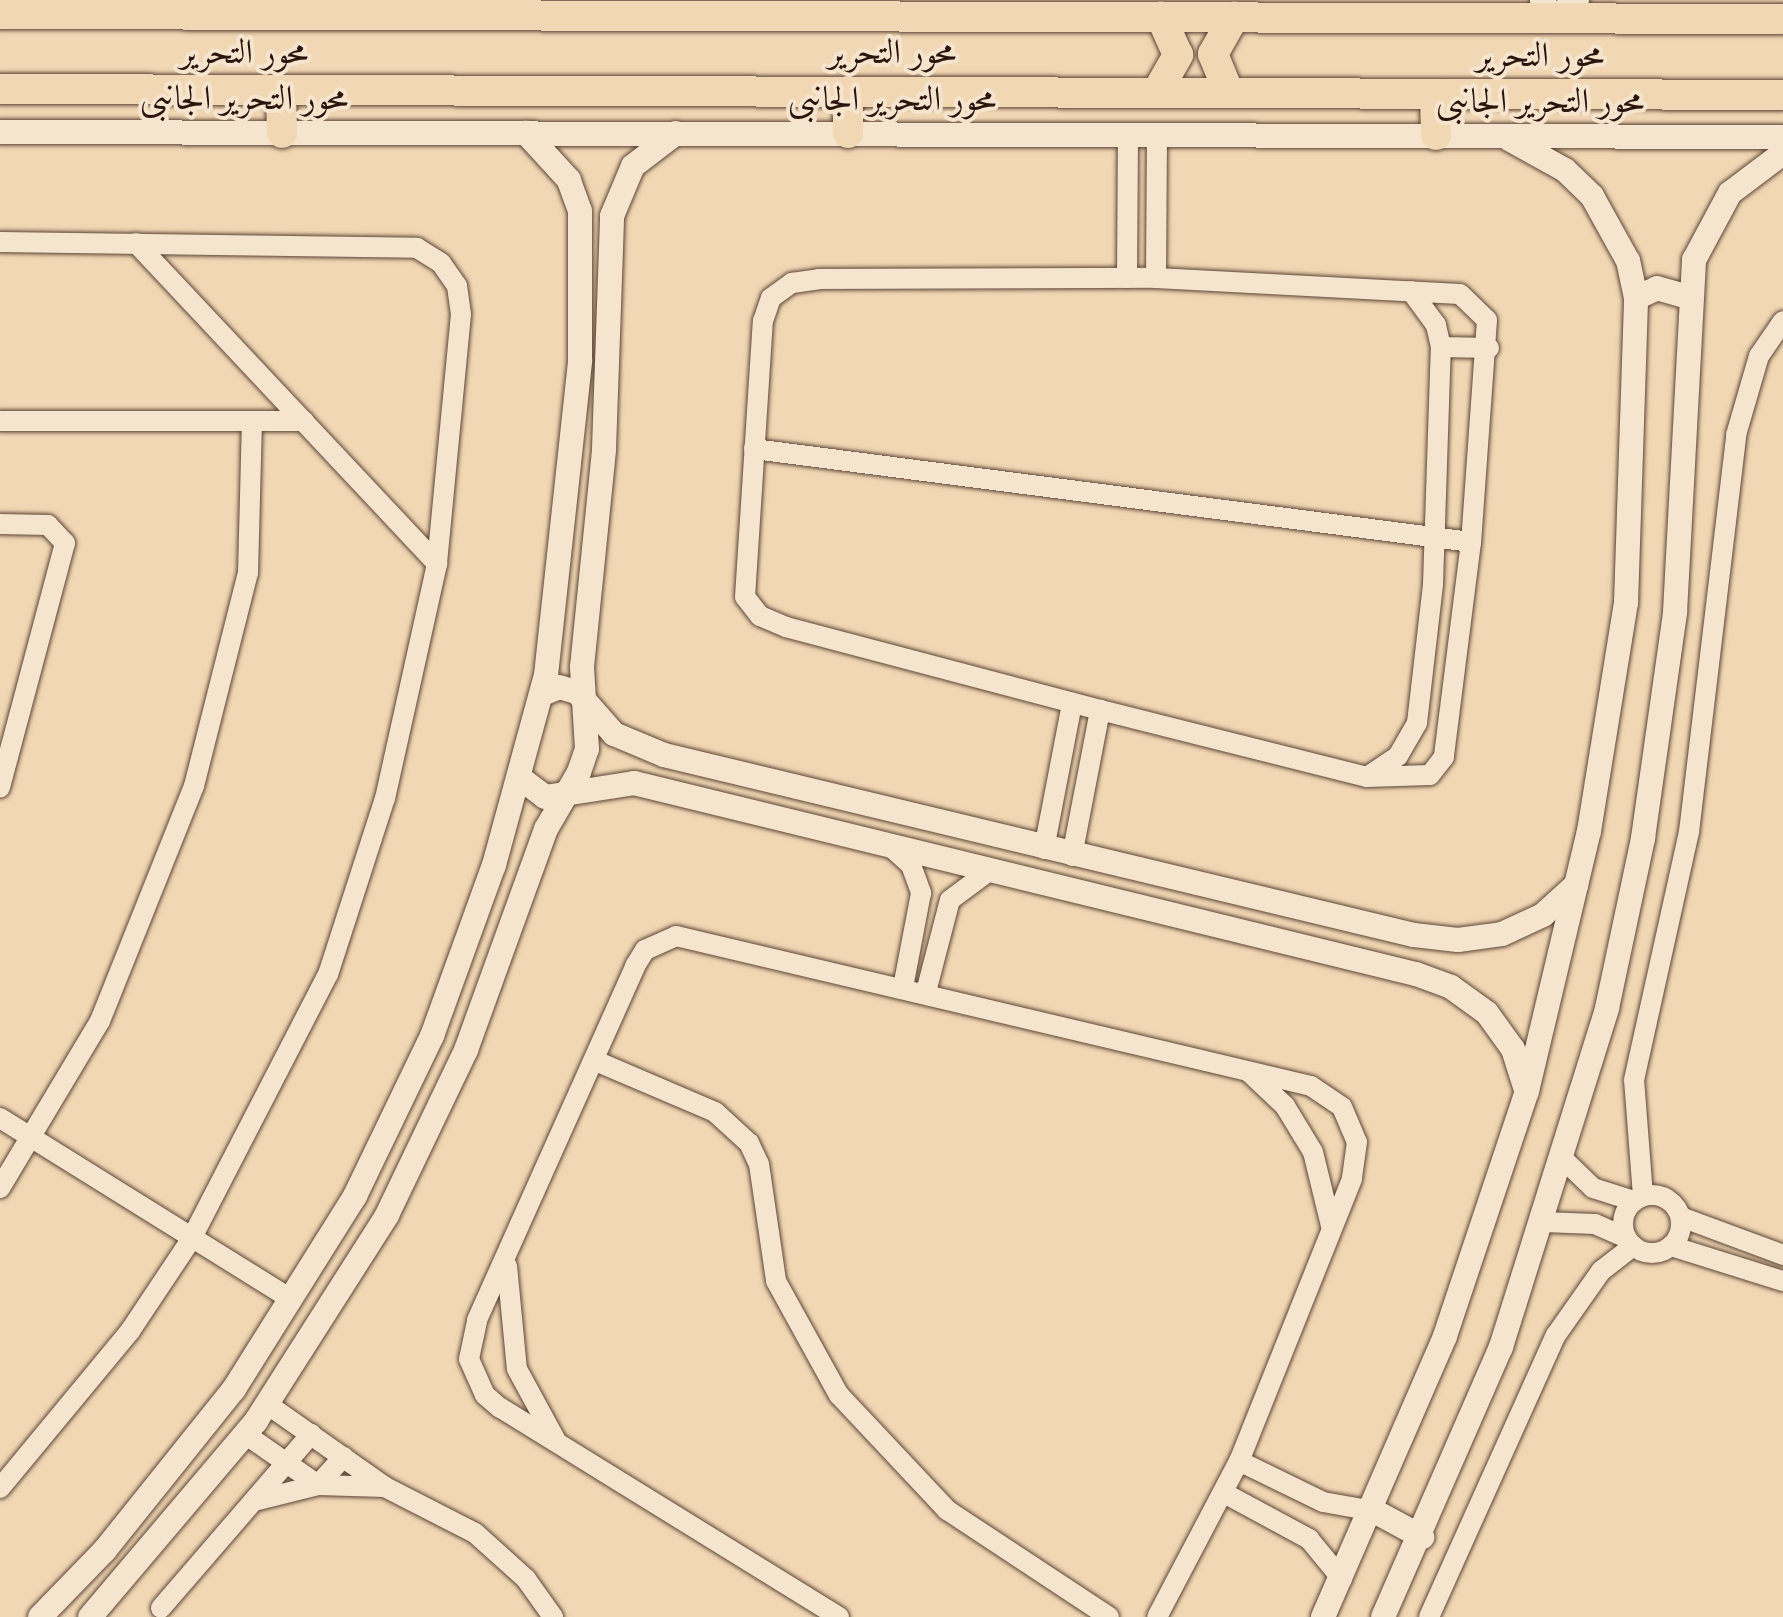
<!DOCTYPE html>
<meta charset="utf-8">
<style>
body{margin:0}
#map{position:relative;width:1783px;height:1617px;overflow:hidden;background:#f1d7b4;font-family:Cardo,Amiri,serif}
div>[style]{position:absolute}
.roads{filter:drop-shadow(0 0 2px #5c4536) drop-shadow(0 0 2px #5c4536)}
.minor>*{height:20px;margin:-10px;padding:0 10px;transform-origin:10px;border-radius:10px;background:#f6e5ce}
.minor>.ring{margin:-10px;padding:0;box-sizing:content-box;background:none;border:20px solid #f6e5ce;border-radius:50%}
.tertiary>*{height:24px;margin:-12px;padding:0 12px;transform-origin:12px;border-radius:12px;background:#f6e5ce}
.primary>*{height:30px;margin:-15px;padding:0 15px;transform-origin:15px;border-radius:15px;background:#f1d7b4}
span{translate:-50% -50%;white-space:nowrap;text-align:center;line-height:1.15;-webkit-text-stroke:8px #f6e5ce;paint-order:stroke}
.street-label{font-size:34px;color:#2a140c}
</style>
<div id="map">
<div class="roads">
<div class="minor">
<i style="left:0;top:242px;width:417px;rotate:0.8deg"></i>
<i style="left:417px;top:248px;width:28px;rotate:32deg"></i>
<i style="left:441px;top:263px;width:28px;rotate:55deg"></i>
<i style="left:457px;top:286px;width:28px;rotate:82deg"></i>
<i style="left:461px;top:314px;width:251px;rotate:95.5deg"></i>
<i style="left:437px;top:564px;width:240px;rotate:102.5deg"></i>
<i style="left:385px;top:798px;width:185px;rotate:107.9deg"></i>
<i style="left:328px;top:974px;width:297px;rotate:117.3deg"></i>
<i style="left:192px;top:1238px;width:112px;rotate:123.7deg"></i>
<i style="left:130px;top:1331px;width:204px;rotate:129.6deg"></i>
<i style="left:136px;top:243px;width:440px;rotate:46.8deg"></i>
<i style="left:1127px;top:278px;width:141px;rotate:-89.6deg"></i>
<i style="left:1156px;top:278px;width:304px;rotate:3deg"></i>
<i style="left:1460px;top:294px;width:37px;rotate:44deg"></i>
<i style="left:1487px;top:320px;width:223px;rotate:94.1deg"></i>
<i style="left:1471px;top:542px;width:217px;rotate:97.2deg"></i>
<i style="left:1444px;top:757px;width:23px;rotate:128deg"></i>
<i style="left:1430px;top:775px;width:63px;rotate:178.2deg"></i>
<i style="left:1367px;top:777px;width:275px;rotate:-165.9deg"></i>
<i style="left:1100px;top:710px;width:325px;rotate:-165.2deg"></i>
<i style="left:786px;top:627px;width:28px;rotate:-157deg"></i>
<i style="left:760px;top:616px;width:24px;rotate:-128deg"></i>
<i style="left:745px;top:597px;width:277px;rotate:-86.3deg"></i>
<i style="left:763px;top:321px;width:24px;rotate:-71deg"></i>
<i style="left:771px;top:298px;width:26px;rotate:-36deg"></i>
<i style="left:792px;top:283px;width:27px;rotate:-8deg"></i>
<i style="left:819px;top:279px;width:337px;rotate:-0.2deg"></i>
<i style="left:1156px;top:278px;width:141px;rotate:-89.6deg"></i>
<i style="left:1441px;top:347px;width:48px;rotate:1.2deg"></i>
<i style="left:0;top:421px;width:304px"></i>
<i style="left:754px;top:449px;width:723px;rotate:7.39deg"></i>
<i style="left:0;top:524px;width:48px;rotate:1.2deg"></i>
<i style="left:48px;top:525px;width:25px;rotate:47deg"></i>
<i style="left:65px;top:543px;width:253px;rotate:104.9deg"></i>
<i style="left:1367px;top:777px;width:37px;rotate:-34deg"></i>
<i style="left:1398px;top:756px;width:38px;rotate:-60deg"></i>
<i style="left:1417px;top:723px;width:140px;rotate:-83.4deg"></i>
<i style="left:1433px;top:584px;width:237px;rotate:-88.1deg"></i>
<i style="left:1441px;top:347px;width:23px;rotate:-103deg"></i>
<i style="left:1436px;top:325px;width:42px;rotate:-126.3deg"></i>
<i style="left:890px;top:846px;width:28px;rotate:42deg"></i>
<i style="left:911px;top:865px;width:30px;rotate:70deg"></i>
<i style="left:921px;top:893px;width:96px;rotate:100.8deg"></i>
<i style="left:1044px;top:849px;width:149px;rotate:-79.1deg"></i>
<i style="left:1072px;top:856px;width:149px;rotate:-79.1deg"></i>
<i style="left:926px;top:992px;width:95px;rotate:-75.4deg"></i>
<i style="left:950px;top:900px;width:49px;rotate:-36.6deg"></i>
<i style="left:598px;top:1062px;width:127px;rotate:23.1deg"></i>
<i style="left:715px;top:1112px;width:46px;rotate:42.4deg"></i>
<i style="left:749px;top:1143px;width:23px;rotate:65deg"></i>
<i style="left:759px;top:1164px;width:118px;rotate:81.7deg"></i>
<i style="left:776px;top:1281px;width:130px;rotate:61.1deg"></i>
<i style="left:839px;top:1395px;width:158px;rotate:46.8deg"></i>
<i style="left:947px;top:1510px;width:194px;rotate:33.4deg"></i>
<i style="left:1249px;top:1072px;width:50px;rotate:43.4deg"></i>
<i style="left:1285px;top:1106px;width:54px;rotate:58.7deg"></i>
<i style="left:1313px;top:1152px;width:76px;rotate:76.3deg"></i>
<i style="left:0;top:1118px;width:344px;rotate:31.9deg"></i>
<i style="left:1563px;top:1159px;width:42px;rotate:44deg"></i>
<i style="left:1593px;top:1188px;width:43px;rotate:17.6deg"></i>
<i style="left:0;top:1188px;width:195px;rotate:-59.1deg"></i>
<i style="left:100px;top:1021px;width:253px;rotate:-68.2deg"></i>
<i style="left:194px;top:786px;width:220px;rotate:-75.8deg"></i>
<i style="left:248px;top:573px;width:152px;rotate:-88.5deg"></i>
<i class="ring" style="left:1623px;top:1195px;width:38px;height:38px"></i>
<i style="left:1643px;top:1196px;width:116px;rotate:-94.4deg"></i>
<i style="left:1634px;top:1080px;width:254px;rotate:-77.5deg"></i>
<i style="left:1689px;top:832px;width:400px;rotate:-83.2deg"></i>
<i style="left:1736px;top:435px;width:82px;rotate:-73.8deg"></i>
<i style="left:1759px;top:356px;width:42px;rotate:-55.6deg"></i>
<i style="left:1681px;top:1217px;width:109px;rotate:20.4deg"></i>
<i style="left:1543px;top:1222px;width:52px;rotate:2.2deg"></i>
<i style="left:1595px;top:1224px;width:35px;rotate:24deg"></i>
<i style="left:1671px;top:1246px;width:117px;rotate:17.4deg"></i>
<i style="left:507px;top:1266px;width:103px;rotate:84.5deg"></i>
<i style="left:517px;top:1369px;width:80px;rotate:61.5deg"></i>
<i style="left:267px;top:1404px;width:144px;rotate:35.1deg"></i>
<i style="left:245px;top:1434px;width:89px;rotate:34.9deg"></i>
<i style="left:318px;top:1485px;width:38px;rotate:-48deg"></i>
<i style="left:1239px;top:1461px;width:93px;rotate:26deg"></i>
<i style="left:1323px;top:1502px;width:52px;rotate:10deg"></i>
<i style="left:1224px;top:1493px;width:97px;rotate:28.4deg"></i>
<i style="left:1309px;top:1539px;width:52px;rotate:50.5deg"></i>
<i style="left:258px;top:1500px;width:62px;rotate:-14deg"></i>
<i style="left:318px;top:1485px;width:67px;rotate:1.7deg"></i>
<i style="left:385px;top:1487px;width:101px;rotate:27.1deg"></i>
<i style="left:475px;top:1533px;width:69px;rotate:42deg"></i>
<i style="left:526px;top:1579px;width:47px;rotate:54.6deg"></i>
<i style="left:161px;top:1608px;width:230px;rotate:-49.2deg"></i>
<i style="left:839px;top:1617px;width:398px;rotate:-148.3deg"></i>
<i style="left:500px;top:1408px;width:20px;rotate:-139deg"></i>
<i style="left:485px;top:1395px;width:39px;rotate:-114deg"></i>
<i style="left:469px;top:1359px;width:40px;rotate:-78deg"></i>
<i style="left:477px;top:1320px;width:388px;rotate:-65.9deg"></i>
<i style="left:635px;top:966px;width:19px;rotate:-58deg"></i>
<i style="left:645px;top:950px;width:34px;rotate:-24deg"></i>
<i style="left:676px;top:936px;width:652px;rotate:13.29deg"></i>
<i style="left:1311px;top:1086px;width:37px;rotate:34deg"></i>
<i style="left:1342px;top:1107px;width:38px;rotate:67deg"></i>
<i style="left:1357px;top:1142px;width:37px;rotate:98deg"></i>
<i style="left:1352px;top:1179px;width:304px;rotate:111.8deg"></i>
<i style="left:1239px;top:1461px;width:176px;rotate:117.7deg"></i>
<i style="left:1429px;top:1617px;width:309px;rotate:-65.8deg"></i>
<i style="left:1556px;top:1335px;width:78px;rotate:-54.9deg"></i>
<i style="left:1601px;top:1271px;width:41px;rotate:-38deg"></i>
</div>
<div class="tertiary">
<i style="left:1542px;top:0;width:22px;rotate:58deg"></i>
<i style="left:1554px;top:19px;width:30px;rotate:-40deg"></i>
<i style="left:0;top:132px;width:1783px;rotate:0.16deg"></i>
<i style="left:1636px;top:298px;width:23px;rotate:-25deg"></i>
<i style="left:1657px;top:288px;width:33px;rotate:16deg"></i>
<i style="left:542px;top:694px;width:18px;rotate:-22deg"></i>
<i style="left:559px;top:687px;width:19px;rotate:16deg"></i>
<i style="left:577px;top:692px;width:56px;rotate:48.6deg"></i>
<i style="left:614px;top:734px;width:54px;rotate:22.8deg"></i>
<i style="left:664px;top:755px;width:771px;rotate:13.5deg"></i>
<i style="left:1414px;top:935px;width:44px;rotate:6.5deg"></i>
<i style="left:1458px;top:940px;width:44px;rotate:-7.8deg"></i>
<i style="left:1502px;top:934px;width:45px;rotate:-24.9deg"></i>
<i style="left:1543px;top:915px;width:45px;rotate:-42.3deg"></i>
<i style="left:520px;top:778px;width:31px;rotate:37deg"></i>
<i style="left:545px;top:797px;width:90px;rotate:-8.9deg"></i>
<i style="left:634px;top:783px;width:805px;rotate:13.73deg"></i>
<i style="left:1416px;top:974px;width:37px;rotate:20deg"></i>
<i style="left:1451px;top:987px;width:44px;rotate:35.8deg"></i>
<i style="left:1487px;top:1013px;width:44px;rotate:54.2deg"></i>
<i style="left:1513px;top:1049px;width:43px;rotate:72.4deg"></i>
<i style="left:1374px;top:1511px;width:55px;rotate:28.4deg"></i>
<i style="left:40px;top:1617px;width:93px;rotate:-45.9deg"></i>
<i style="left:105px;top:1550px;width:206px;rotate:-51.3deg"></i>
<i style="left:234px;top:1389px;width:228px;rotate:-57.9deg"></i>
<i style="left:355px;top:1196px;width:178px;rotate:-64.3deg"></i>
<i style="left:432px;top:1036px;width:182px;rotate:-70.1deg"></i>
<i style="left:494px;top:865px;width:197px;rotate:-74.7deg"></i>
<i style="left:546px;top:675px;width:317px;rotate:-83.8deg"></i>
<i style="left:580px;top:360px;width:149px;rotate:-90deg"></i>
<i style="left:580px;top:211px;width:33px;rotate:-110deg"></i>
<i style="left:569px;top:180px;width:64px;rotate:-132.5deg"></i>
<i style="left:90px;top:1617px;width:257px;rotate:-49.7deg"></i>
<i style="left:256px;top:1421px;width:244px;rotate:-57.5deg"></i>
<i style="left:387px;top:1215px;width:183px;rotate:-64.4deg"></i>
<i style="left:466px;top:1050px;width:235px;rotate:-70.1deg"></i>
<i style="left:546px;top:829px;width:66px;rotate:-59.9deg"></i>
<i style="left:579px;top:772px;width:24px;rotate:-71deg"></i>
<i style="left:587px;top:749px;width:82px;rotate:-93.5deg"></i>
<i style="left:582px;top:667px;width:219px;rotate:-84.2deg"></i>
<i style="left:604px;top:449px;width:233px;rotate:-88deg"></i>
<i style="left:612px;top:216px;width:54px;rotate:-67.2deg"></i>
<i style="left:633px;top:166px;width:54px;rotate:-37.5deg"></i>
<i style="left:1323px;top:1617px;width:306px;rotate:-66.5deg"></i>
<i style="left:1445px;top:1336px;width:258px;rotate:-71.5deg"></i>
<i style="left:1527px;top:1091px;width:267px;rotate:-76.6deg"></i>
<i style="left:1589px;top:831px;width:231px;rotate:-80.8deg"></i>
<i style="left:1626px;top:603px;width:305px;rotate:-88.1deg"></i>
<i style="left:1636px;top:298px;width:38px;rotate:-102deg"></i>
<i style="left:1628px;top:261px;width:74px;rotate:-119deg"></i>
<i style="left:1592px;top:196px;width:37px;rotate:-136deg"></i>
<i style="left:1565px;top:170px;width:64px;rotate:-151deg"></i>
<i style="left:1383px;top:1617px;width:295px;rotate:-66.4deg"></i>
<i style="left:1501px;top:1347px;width:355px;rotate:-72.6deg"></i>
<i style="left:1607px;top:1008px;width:174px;rotate:-78deg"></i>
<i style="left:1643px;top:838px;width:228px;rotate:-81.9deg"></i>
<i style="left:1675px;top:612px;width:353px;rotate:-86.9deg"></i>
<i style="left:1694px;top:260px;width:76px;rotate:-61.8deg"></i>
<i style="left:1730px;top:193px;width:66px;rotate:-37deg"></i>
</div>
<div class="primary">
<i style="left:0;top:14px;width:1783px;rotate:0.16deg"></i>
<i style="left:0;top:89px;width:1783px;rotate:0.19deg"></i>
<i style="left:281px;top:91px;width:42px;rotate:88.6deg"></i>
<i style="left:1157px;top:92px;width:43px;rotate:-60.4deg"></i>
<i style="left:1178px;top:55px;width:42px;rotate:-114.1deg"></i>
<i style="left:1229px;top:93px;width:42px;rotate:-112.3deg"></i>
<i style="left:1213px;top:54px;width:43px;rotate:-60.4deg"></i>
<i style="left:1435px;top:94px;width:41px;rotate:88.6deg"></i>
<i style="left:848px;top:133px;width:42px;rotate:-90deg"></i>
</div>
</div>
<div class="street-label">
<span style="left:244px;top:53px">محور التحرير</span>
<span style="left:892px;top:53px">محور التحرير</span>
<span style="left:1540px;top:56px">محور التحرير</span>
<span style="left:244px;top:99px">محور التحرير الجانبى</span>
<span style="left:892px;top:100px">محور التحرير الجانبى</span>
<span style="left:1540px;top:102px">محور التحرير الجانبى</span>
</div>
</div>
